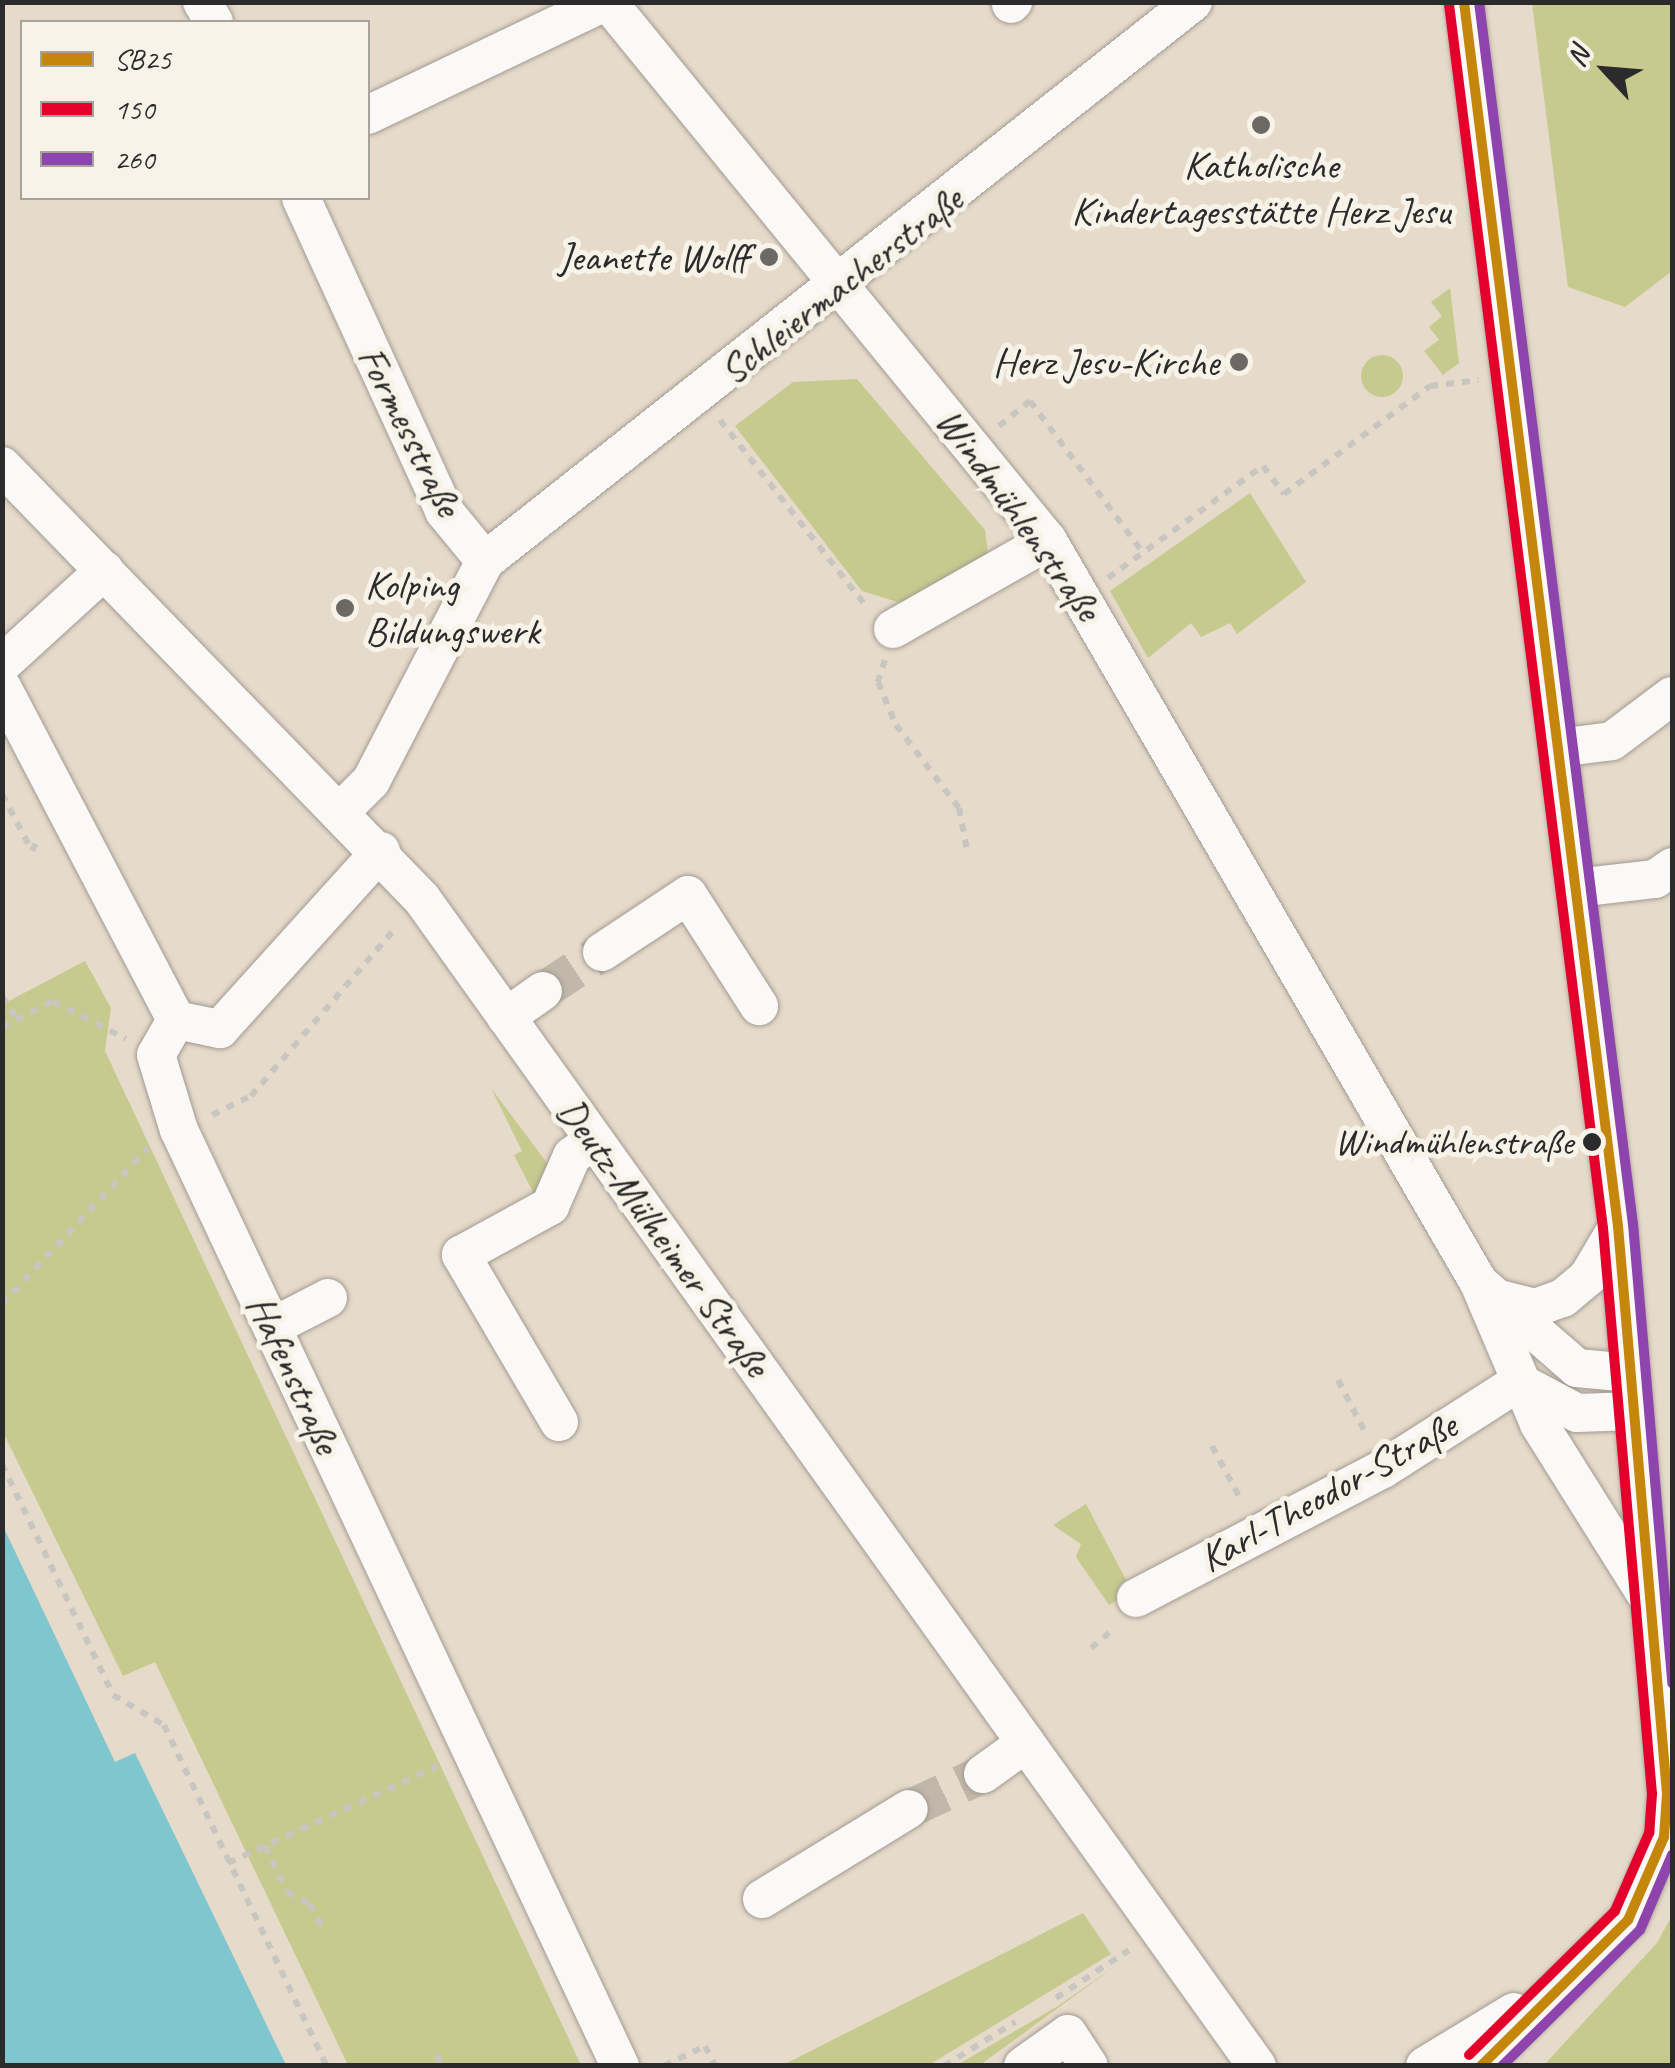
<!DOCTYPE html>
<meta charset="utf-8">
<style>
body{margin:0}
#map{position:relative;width:1675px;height:2068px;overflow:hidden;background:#e6daca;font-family:Caveat,sans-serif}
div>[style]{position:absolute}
.green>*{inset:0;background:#c6ca8f}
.round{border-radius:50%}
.water>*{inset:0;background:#80c6cf}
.minor-tunnel>*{height:38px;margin-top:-19px;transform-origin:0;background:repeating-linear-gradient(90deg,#c1b7aa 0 38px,transparent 0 57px)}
.path>*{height:6px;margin-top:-3px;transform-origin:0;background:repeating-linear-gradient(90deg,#c9c6c2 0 8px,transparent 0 16px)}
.roads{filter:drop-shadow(0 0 2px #a29b92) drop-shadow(0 0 2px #a29b92)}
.minor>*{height:38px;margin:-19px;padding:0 19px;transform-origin:19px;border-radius:19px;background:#fbf9f7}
.bus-1>*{height:10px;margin:-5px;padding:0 5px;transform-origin:5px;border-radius:5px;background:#c4870b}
.bus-2>*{height:10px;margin:-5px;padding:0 5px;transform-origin:5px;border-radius:5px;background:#e4002b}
.bus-3>*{height:10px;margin:-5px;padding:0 5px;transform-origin:5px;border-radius:5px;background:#8e44ad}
.dots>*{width:28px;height:28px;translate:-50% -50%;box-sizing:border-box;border:5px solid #f7f3e8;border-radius:50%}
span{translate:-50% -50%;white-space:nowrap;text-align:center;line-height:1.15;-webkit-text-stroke:10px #f7f3e8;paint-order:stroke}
.bus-label{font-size:38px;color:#2b2b2b}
.right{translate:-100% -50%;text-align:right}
.poi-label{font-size:40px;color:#2b2b2b}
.left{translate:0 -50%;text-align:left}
.street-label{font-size:40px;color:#2b2b2b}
.frame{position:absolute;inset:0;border:5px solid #2b2b2b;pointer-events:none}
.legend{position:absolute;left:20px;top:20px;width:350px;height:180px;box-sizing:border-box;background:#f7f3e8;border:2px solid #a5a39c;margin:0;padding:12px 18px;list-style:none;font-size:30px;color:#2b2b2b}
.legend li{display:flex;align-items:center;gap:20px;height:50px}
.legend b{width:50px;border:2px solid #a5a39c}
.north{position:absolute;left:1555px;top:20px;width:100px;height:100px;-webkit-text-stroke:8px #f7f3e8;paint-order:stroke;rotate:296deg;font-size:28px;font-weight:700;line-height:40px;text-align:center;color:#2b2b2b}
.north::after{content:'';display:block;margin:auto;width:35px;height:45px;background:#2b2b2b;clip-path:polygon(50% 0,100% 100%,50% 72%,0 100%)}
</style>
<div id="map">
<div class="green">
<i style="clip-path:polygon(1532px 3px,1672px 3px,1672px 271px,1625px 307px,1568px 287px)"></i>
<i style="clip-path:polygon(1450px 288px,1459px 363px,1443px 375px,1424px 351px,1439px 340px,1429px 327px,1442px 316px,1431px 302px)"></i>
<i class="round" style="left:1361px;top:355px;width:42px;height:42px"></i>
<i style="clip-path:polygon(857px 379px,985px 530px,988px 553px,975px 570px,904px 604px,862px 591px,735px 426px,793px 382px)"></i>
<i style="clip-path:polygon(1250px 493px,1306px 582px,1237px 634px,1230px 623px,1201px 637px,1191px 623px,1148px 658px,1110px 591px)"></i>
<i style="clip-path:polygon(85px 961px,111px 1008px,105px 1051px,581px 2065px,348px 2065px,155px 1662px,123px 1676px,3px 1432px,3px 1004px)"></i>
<i style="clip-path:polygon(491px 1088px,553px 1171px,536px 1198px,514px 1155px,522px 1151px)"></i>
<i style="clip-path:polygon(1086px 1504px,1132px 1591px,1109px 1605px,1076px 1557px,1081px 1544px,1053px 1525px)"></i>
<i style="clip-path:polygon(1083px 1913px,1111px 1954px,929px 2065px,783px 2065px)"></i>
<i style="clip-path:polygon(1672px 1915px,1672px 2065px,1544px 2065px,1657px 1943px)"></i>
<i style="clip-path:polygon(1118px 1964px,980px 2065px,957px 2065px,1058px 2006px)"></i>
</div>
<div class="water">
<i style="clip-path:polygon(2px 1524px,115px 1762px,135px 1753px,286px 2065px,3px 2065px)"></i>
</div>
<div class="minor-tunnel">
<i style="left:543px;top:991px;width:71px;rotate:-33.5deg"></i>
<i style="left:909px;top:1809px;width:82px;rotate:-25.3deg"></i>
</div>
<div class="path">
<i style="left:720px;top:420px;width:236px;rotate:51.9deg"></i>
<i style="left:999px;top:426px;width:40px;rotate:-39deg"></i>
<i style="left:1030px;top:401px;width:191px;rotate:53.3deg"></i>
<i style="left:1108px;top:578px;width:191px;rotate:-35.9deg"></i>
<i style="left:1263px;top:466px;width:35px;rotate:53deg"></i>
<i style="left:1284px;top:494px;width:182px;rotate:-36.5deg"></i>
<i style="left:1430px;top:386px;width:49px;rotate:-7deg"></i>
<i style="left:885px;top:660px;width:23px;rotate:108deg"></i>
<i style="left:878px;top:682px;width:47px;rotate:67.3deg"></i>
<i style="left:896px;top:725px;width:104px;rotate:52.8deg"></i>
<i style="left:959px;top:808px;width:48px;rotate:79.2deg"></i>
<i style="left:2px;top:794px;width:64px;rotate:62.2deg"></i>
<i style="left:32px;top:851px;width:11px;rotate:-63deg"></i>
<i style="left:2px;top:996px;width:27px;rotate:57deg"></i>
<i style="left:2px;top:1027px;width:57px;rotate:-27deg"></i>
<i style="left:53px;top:1001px;width:82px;rotate:27.5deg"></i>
<i style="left:212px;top:1115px;width:43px;rotate:-26deg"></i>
<i style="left:251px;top:1096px;width:224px;rotate:-49.3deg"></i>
<i style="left:2px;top:1304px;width:214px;rotate:-46.9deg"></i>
<i style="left:1338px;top:1380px;width:63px;rotate:62.6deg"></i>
<i style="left:1212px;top:1446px;width:64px;rotate:61.8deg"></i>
<i style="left:2px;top:1464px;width:256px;rotate:64.3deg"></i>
<i style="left:113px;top:1695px;width:59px;rotate:30.5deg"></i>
<i style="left:164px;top:1725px;width:378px;rotate:64.5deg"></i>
<i style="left:1091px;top:1648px;width:31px;rotate:-40deg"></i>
<i style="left:265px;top:1846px;width:51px;rotate:64.4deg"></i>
<i style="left:287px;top:1892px;width:26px;rotate:28deg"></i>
<i style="left:310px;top:1904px;width:30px;rotate:63deg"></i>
<i style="left:228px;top:1863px;width:231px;rotate:-24.8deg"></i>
<i style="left:1056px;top:1998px;width:87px;rotate:-33.3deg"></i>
<i style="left:437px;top:2055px;width:12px;rotate:66deg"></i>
<i style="left:664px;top:2066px;width:46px;rotate:-26deg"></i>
<i style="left:705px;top:2046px;width:22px;rotate:63deg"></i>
<i style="left:944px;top:2066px;width:84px;rotate:-31.8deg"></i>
</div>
<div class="roads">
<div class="minor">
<i style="left:202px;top:2px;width:23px;rotate:59deg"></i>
<i style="left:608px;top:2px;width:696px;rotate:50.77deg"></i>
<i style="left:1048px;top:541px;width:858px;rotate:59.85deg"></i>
<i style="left:1479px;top:1283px;width:153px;rotate:66.9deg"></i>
<i style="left:1539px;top:1424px;width:205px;rotate:57.9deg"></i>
<i style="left:1464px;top:2px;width:1234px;rotate:82.83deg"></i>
<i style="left:1618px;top:1226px;width:570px;rotate:85.07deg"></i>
<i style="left:1667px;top:1794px;width:43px;rotate:94deg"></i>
<i style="left:1664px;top:1837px;width:90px;rotate:113.4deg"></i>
<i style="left:1628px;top:1920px;width:208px;rotate:135.4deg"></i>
<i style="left:1011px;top:4px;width:3px;rotate:-45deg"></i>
<i style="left:368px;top:115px;width:263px;rotate:-25.5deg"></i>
<i style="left:301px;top:198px;width:344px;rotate:65.4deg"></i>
<i style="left:444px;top:511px;width:65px;rotate:50.6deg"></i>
<i style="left:2px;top:466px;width:603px;rotate:45.87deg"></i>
<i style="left:422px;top:899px;width:1435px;rotate:54.42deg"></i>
<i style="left:893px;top:629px;width:178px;rotate:-29.6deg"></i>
<i style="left:2px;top:664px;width:139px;rotate:-42.4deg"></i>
<i style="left:2px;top:687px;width:376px;rotate:62.4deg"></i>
<i style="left:1558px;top:748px;width:54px;rotate:-7.4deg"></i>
<i style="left:1612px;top:741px;width:75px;rotate:-36.9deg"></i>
<i style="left:342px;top:810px;width:41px;rotate:-45deg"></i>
<i style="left:371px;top:781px;width:248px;rotate:-62.6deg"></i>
<i style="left:485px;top:561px;width:902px;rotate:-38.29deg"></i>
<i style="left:1576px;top:888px;width:80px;rotate:-6.5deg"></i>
<i style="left:1655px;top:879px;width:21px;rotate:-35deg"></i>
<i style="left:602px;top:952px;width:103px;rotate:-33.5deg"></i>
<i style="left:688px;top:895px;width:132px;rotate:57.4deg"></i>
<i style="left:506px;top:1017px;width:45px;rotate:-35.1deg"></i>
<i style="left:176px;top:1020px;width:40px;rotate:119.7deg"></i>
<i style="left:156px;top:1055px;width:78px;rotate:73deg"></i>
<i style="left:179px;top:1130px;width:1035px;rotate:64.77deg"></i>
<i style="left:176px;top:1020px;width:45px;rotate:11.6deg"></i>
<i style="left:220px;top:1029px;width:240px;rotate:-47.9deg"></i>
<i style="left:1485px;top:1288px;width:122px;rotate:41deg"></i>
<i style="left:1577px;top:1368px;width:54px;rotate:5.3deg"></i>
<i style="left:1503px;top:1300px;width:33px;rotate:14deg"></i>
<i style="left:1535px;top:1308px;width:30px;rotate:-20deg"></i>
<i style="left:1563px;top:1298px;width:33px;rotate:-40deg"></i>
<i style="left:1588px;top:1277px;width:59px;rotate:-59.5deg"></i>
<i style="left:272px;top:1327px;width:63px;rotate:-27.4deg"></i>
<i style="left:1519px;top:1382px;width:66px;rotate:28.1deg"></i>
<i style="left:1577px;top:1413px;width:57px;rotate:-2deg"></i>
<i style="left:559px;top:1422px;width:194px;rotate:-120.4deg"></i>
<i style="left:461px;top:1255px;width:102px;rotate:-28.8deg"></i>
<i style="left:550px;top:1206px;width:55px;rotate:-66.3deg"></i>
<i style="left:572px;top:1156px;width:27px;rotate:-36deg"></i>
<i style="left:1136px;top:1598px;width:279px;rotate:-27.6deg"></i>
<i style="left:1383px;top:1469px;width:161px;rotate:-32.6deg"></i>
<i style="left:983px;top:1774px;width:53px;rotate:-35.8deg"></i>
<i style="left:762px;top:1899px;width:172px;rotate:-31.5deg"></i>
<i style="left:1023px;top:2066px;width:55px;rotate:-35.4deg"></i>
<i style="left:1068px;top:2034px;width:38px;rotate:57deg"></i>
<i style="left:1425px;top:2066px;width:104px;rotate:-31.2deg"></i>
</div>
</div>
<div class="bus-1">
<i style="left:1464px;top:2px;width:1234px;rotate:82.83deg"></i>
<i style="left:1618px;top:1226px;width:570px;rotate:85.07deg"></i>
<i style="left:1667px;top:1794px;width:43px;rotate:94deg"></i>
<i style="left:1664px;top:1837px;width:90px;rotate:113.4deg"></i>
<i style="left:1628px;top:1920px;width:207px;rotate:135.2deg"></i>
</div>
<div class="bus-2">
<i style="left:1449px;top:4px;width:1234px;rotate:82.83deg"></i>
<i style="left:1603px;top:1228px;width:568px;rotate:85.05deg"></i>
<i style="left:1652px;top:1794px;width:39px;rotate:94deg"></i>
<i style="left:1649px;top:1833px;width:85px;rotate:113.6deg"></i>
<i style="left:1615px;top:1911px;width:205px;rotate:135.4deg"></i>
</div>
<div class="bus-3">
<i style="left:1479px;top:2px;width:1232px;rotate:82.82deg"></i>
<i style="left:1633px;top:1224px;width:461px;rotate:85.1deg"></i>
<i style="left:1502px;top:2066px;width:194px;rotate:-44.6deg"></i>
<i style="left:1640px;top:1930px;width:82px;rotate:-66.9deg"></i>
</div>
<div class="dots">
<i style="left:1261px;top:125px;background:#6c6863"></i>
<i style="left:769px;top:257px;background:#6c6863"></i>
<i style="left:1239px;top:362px;background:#6c6863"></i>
<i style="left:345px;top:608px;background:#6c6863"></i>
<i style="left:1592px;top:1142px;background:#2b2b2b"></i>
</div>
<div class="bus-label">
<span class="right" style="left:1573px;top:1142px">Windmühlenstraße</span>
</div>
<div class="poi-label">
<span style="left:1261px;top:188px">Katholische<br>Kindertagesstätte Herz Jesu</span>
<span class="right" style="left:749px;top:257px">Jeanette Wolff</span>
<span class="right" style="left:1219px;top:362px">Herz Jesu-Kirche</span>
<span class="left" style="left:365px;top:608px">Kolping<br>Bildungswerk</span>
</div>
<div class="street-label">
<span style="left:841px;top:285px;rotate:-38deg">Schleiermacherstraße</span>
<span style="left:410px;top:431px;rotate:63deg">Formesstraße</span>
<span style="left:1019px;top:514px;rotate:54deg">Windmühlenstraße</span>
<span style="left:664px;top:1237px;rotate:54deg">Deutz-Mülheimer Straße</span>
<span style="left:294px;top:1374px;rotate:65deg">Hafenstraße</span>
<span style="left:1328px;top:1492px;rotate:-29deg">Karl-Theodor-Straße</span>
</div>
<div class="frame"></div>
<ul class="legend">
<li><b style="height:12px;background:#c4870b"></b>SB25</li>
<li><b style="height:12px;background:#e4002b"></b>150</li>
<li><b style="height:12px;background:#8e44ad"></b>260</li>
</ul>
<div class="north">N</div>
</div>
